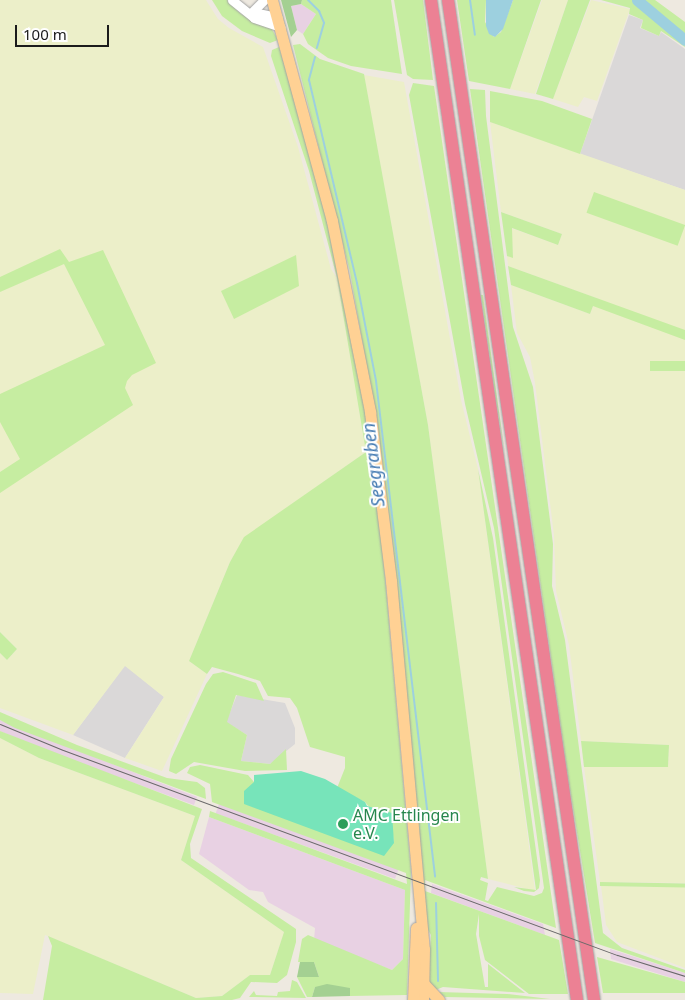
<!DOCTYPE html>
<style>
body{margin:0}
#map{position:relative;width:685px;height:1000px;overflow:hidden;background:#eee9e0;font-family:"Noto Sans",sans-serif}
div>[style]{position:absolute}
.residential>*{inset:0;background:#dad8d8}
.industrial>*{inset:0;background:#e8d1e3;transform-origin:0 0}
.farmland>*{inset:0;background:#ecefc9}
.grass>*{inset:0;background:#c6eda1;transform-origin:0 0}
.forest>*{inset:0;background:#a4d092}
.pitch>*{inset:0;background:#77e4ba}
.water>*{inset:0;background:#9dd0df}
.stream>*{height:2px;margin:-1px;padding:0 1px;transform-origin:1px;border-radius:1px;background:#9dd0df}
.river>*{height:11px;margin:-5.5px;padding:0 5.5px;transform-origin:5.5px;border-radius:5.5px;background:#9dd0df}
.roads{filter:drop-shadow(0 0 1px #a2a2a2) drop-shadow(0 0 1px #a2a2a2)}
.tertiary>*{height:9px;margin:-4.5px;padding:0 4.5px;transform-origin:4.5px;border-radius:4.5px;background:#fff}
.primary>*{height:11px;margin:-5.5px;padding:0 5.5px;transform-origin:5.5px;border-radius:5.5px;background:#ffd194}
.motorway>*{height:12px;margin:-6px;padding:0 6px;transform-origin:6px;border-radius:6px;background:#ec8194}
.tram>*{height:1px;margin:-0.5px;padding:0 0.5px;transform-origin:0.5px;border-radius:0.5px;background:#696969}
.dots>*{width:14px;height:14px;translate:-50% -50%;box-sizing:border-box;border:2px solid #fff;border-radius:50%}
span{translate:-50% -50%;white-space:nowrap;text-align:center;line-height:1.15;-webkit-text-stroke:4px #fff;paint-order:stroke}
.leisure-label{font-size:16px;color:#27864d}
.left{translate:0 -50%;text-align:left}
.water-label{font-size:18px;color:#4279b1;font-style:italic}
.scale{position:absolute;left:15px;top:25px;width:94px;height:22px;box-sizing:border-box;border:2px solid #1b1b1b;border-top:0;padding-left:6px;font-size:15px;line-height:18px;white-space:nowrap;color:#1b1b1b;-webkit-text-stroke:4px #fff;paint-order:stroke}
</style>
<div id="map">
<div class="residential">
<i style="clip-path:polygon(629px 15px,643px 20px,640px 28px,659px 36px,661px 32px,685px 49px,685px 190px,580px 154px)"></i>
<i style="clip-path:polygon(125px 665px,164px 697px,125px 758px,73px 735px)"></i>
<i style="clip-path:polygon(237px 695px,285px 703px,295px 728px,295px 744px,270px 764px,241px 761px,247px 735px,226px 722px)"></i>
</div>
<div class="industrial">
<i style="clip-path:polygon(301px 4px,316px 14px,303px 34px,297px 30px,291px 6px)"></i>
<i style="clip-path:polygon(0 720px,197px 797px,194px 805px,28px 744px,0 731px)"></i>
<i style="left:219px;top:804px;width:191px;height:10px;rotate:20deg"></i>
<i style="clip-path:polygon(209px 817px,405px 890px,403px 959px,392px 970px,314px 940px,315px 928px,268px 902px,263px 892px,249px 890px,199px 854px)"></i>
<i style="clip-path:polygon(432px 884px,543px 924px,545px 935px,431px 893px)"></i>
<i style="clip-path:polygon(610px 949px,685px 973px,685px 982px,611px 959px)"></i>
</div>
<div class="farmland">
<i style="clip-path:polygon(0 0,206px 0,218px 19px,229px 28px,263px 47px,298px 147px,331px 269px,337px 278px,366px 452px,244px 538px,230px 562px,189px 661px,207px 674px,162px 771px,125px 758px,164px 697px,125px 666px,73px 735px,0 708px,0 653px,7px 660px,17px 649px,0 632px)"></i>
<i style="clip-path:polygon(542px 0,568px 0,535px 94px,510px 89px)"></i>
<i style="clip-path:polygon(591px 0,630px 9px,597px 101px,584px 97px,578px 107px,553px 99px)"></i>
<i style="clip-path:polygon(364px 75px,404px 82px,461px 400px,478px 469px,535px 891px,488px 879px,428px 425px)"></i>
<i style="clip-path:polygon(490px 122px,685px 190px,685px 883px,600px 882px,584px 767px,668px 767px,669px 745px,581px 741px,569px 645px,556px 591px,554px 535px,535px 383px,530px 357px,517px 333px,511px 285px,590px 314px,596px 298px,508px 266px,507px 256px,513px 257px,511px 228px,558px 245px,562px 234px,501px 212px)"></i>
<i style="clip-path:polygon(0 738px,39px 758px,195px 816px,181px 860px,284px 932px,270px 975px,250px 975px,222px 996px,196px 998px,45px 935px,33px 994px,0 993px)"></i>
<i style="clip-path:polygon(601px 886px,685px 887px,685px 968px,617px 942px,606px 925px)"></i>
</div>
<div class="grass">
<i style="clip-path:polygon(212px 0,227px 0,241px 14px,270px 26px,278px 40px,270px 43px,242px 31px,222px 16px)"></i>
<i style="clip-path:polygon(302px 0,391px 0,402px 74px,351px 66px,328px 58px,308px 44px,303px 34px,316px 14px,301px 4px)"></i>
<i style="clip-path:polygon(394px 0,423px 0,433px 80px,413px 79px,407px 75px)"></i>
<i style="clip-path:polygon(457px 0,486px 0,485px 22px,494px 37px,501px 32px,513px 0,541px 0,510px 89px,469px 81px)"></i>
<i style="clip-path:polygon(568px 0,590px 0,553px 99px,536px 94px)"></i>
<i style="clip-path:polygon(601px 0,655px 0,685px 22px,685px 47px,661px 31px,659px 36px,641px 28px,643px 20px,629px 14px,630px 8px)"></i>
<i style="clip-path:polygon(300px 44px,320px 59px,364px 74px,428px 425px,488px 879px,481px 877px,480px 880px,488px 883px,485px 900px,488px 901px,497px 887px,534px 896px,542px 893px,544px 888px,494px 528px,465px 404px,409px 95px,413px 83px,434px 86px,556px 928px,425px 880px,425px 891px,559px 940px,568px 994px,529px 994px,485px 960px,479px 936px,479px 914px,476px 934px,485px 987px,488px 987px,488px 964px,525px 993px,443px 987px,433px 991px,428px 980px,431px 935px,427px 928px,392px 540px,376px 419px,350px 272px,293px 45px)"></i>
<i style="clip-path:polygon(279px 47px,311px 154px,355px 343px,378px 498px,411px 872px,407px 995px,350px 996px,350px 988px,315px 987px,312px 997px,307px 997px,297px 977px,319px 977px,314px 962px,298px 962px,302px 939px,308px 935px,392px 970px,403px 959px,405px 890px,209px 817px,210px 811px,407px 884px,406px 873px,212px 802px,210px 784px,187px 773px,190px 767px,200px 765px,248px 775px,254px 782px,394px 843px,393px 835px,365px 802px,337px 788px,345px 768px,345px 757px,310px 747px,297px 708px,290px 698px,268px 696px,260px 681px,238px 674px,212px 667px,207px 674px,189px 661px,230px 562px,244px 537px,366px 452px,337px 278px,309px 171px,271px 56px,272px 50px)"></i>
<i style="clip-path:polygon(470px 89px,485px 90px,486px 116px,513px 327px,533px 387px,553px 544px,552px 586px,565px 640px,603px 933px,622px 948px,685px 970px,685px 973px,595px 943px,568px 777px)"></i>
<i style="clip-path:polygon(490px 91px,542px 101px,592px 119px,580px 154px,490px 122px)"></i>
<i style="left:594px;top:192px;width:97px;height:22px;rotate:20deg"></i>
<i style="clip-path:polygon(501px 212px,562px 234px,558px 245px,512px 228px,513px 258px,507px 256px)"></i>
<i style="clip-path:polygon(60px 249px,69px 262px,103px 250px,156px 363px,132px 375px,127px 381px,125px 388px,133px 405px,0 493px,0 472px,20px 459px,0 422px,0 394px,105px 345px,64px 264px,0 292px,0 277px)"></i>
<i style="clip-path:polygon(296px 255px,299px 286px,234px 319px,221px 291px)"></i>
<i style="clip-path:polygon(508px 266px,685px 330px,685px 340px,593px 306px,590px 314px,511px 285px)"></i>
<i style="clip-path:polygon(481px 295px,483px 295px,505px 455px,496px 400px)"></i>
<i style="left:650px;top:361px;width:35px;height:10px"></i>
<i style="clip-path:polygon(478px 469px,493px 538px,540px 880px,539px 888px,538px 889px,534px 892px,524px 891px,514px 887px,536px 890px)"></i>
<i style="clip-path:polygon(0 632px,17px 649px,7px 660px,0 653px)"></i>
<i style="clip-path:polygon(223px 672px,256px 683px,264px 701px,236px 695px,227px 722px,247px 735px,241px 761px,270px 764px,286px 749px,287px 770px,245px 771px,194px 762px,176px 774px,169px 771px,171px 759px,206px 684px,213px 674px)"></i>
<i style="clip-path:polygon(0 712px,77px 745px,167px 778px,197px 782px,205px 788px,206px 799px,15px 728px,0 720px)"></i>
<i style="clip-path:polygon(0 731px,202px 809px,190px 844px,191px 858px,296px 929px,296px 942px,287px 975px,277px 983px,251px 982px,240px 998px,232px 1000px,43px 1000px,52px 946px,48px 936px,196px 998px,222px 996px,250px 975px,270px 975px,284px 932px,181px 860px,195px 816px,39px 758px,0 738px)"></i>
<i style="clip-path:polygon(581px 741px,669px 745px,668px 767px,584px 767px)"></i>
<i style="left:600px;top:882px;width:85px;height:4px;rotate:1deg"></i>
<i style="clip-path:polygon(597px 957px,685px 982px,685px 993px,603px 993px)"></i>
<i style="clip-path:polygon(292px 980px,297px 982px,306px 998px,249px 997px,254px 991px,256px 995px,277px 996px,278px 992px,290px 991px)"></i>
<i style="clip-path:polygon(438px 992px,507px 994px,550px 999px,445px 997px)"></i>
</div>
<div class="forest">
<i style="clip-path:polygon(281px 0,302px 0,301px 4px,291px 6px,297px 30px,291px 37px)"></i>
<i style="clip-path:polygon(300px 962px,314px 962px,319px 977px,297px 977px)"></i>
<i style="clip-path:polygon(327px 984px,350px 988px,350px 996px,312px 997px,315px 987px)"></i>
</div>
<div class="pitch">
<i style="clip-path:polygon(301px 771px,325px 779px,365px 802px,367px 806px,392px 813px,394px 843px,384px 856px,244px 804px,244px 791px,254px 782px,254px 775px)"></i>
</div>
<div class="water">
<i style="clip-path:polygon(486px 0,513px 0,503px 29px,495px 37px,489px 34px,486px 26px)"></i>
</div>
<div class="stream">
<i style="left:308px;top:0;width:16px;rotate:45deg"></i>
<i style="left:319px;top:11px;width:13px;rotate:67deg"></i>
<i style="left:324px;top:23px;width:26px;rotate:106deg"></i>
<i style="left:470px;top:0;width:35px;rotate:82deg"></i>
<i style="left:315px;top:57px;width:24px;rotate:105deg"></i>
<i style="left:309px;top:80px;width:209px;rotate:76.7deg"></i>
<i style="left:357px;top:283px;width:100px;rotate:79deg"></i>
<i style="left:376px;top:381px;width:499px;rotate:83.2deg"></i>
<i style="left:436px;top:903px;width:78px;rotate:88.5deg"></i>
</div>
<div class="river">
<i style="left:637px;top:0;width:62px;rotate:39.8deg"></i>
</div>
<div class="roads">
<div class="tertiary">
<i style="left:232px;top:0;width:28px;rotate:39deg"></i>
<i style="left:254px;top:18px;width:28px;rotate:19deg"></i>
<i style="left:253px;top:12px;width:25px;rotate:12deg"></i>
<i style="left:251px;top:13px;width:18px;rotate:-45deg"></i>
</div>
<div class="primary">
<i style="left:272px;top:0;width:229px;rotate:74.8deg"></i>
<i style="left:332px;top:221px;width:195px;rotate:78.7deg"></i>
<i style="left:370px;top:412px;width:170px;rotate:82.9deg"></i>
<i style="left:391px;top:581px;width:369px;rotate:84.9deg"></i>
<i style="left:424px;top:949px;width:51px;rotate:91.1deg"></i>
<i style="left:424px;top:984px;width:22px;rotate:47deg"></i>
<i style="left:413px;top:1000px;width:72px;rotate:-87.6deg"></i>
</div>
<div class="motorway">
<i style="left:431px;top:0;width:1011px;rotate:81.69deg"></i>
<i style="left:448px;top:0;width:1011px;rotate:81.69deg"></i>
</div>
</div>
<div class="tram">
<i style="left:0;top:724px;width:68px;rotate:22.4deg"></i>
<i style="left:63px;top:750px;width:591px;rotate:20.31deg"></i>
<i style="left:617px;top:955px;width:71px;rotate:17.2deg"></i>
</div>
<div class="dots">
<i style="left:343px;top:824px;background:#2e9e5b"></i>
</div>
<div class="leisure-label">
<span class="left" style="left:353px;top:824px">AMC Ettlingen<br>e.V.</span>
</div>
<div class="water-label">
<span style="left:373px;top:465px;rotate:-97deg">Seegraben</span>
</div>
<div class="scale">100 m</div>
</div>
